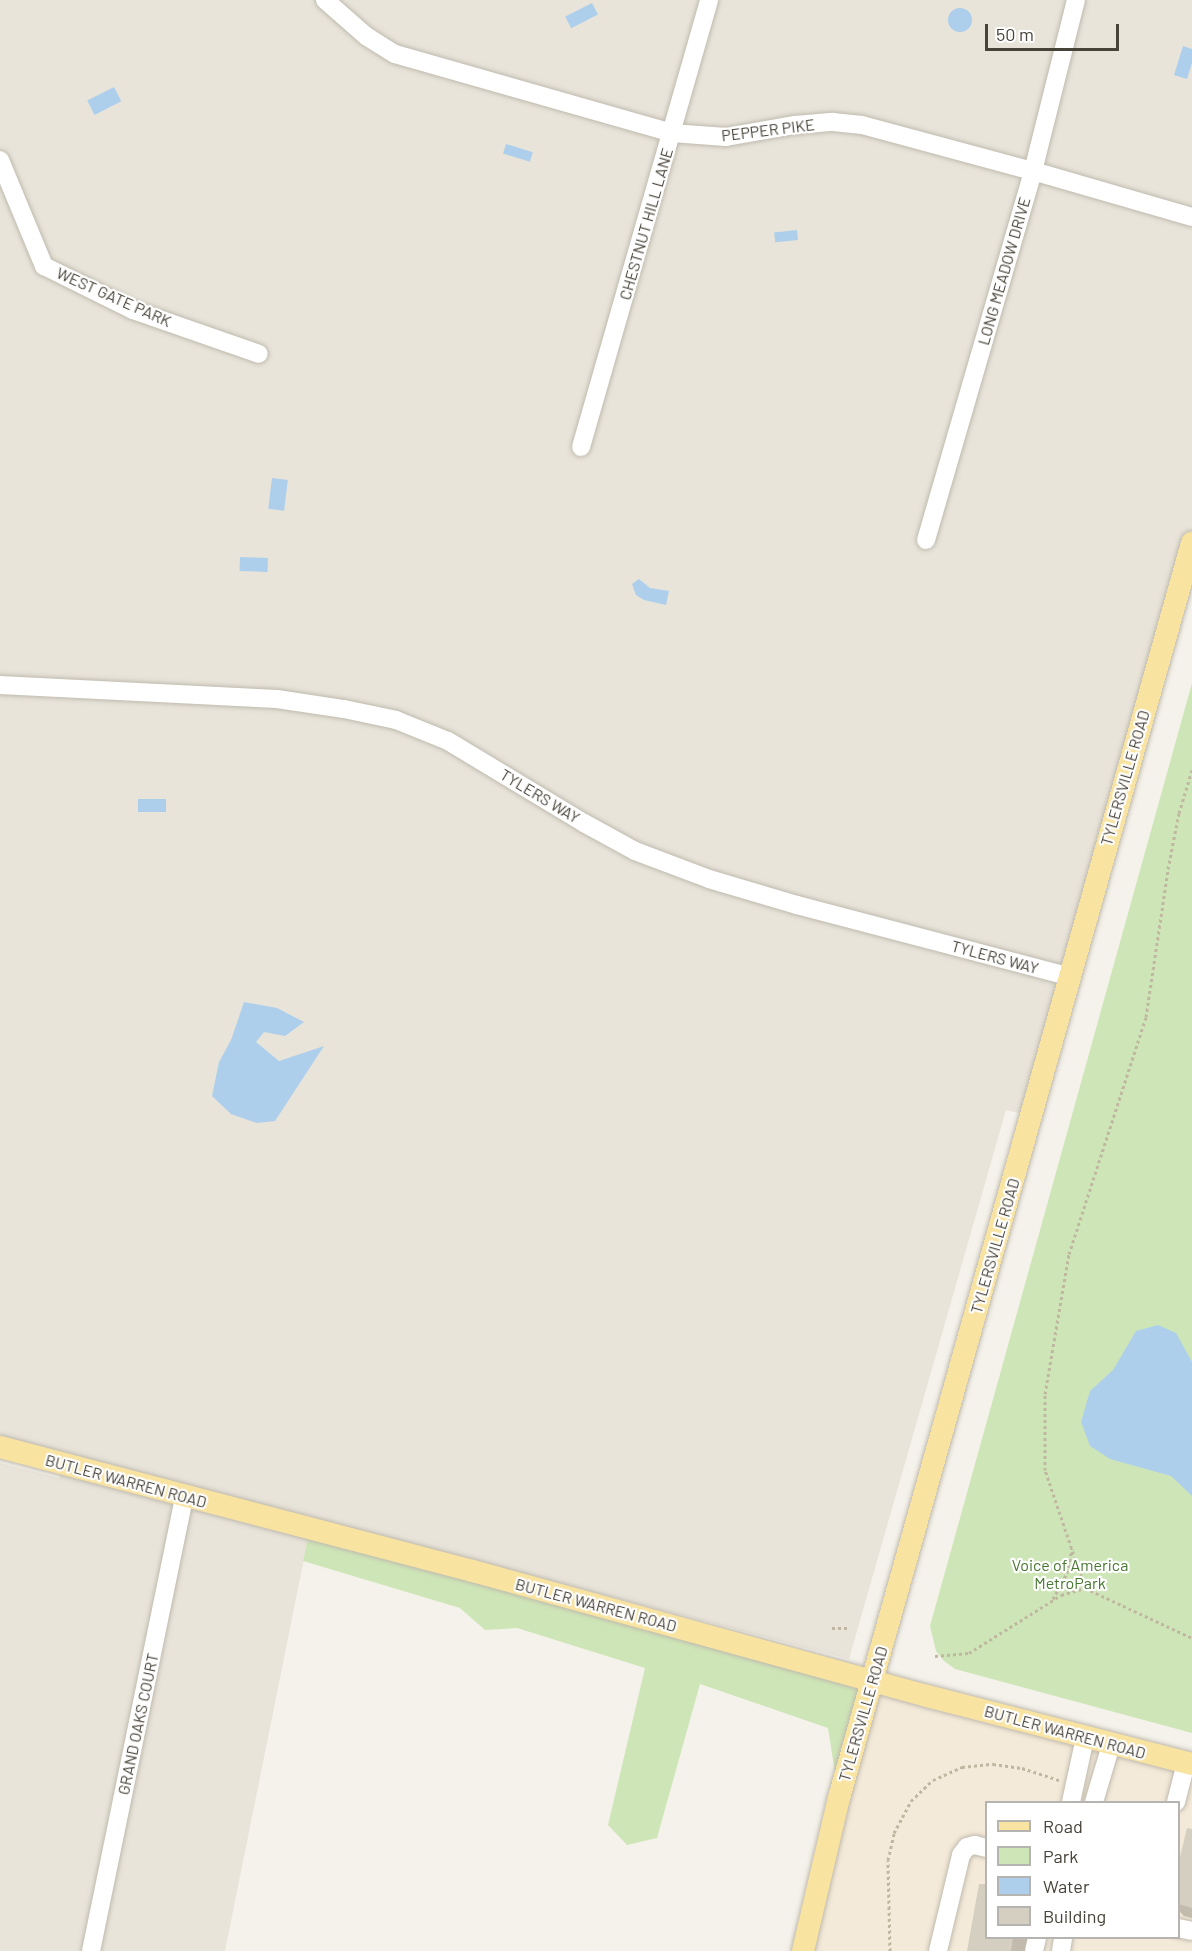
<!DOCTYPE html>
<style>
body{margin:0}
#map{position:relative;width:1192px;height:1951px;overflow:hidden;background:#f4f2eb;font-family:Barlow,sans-serif}
div>[style]{position:absolute}
.residential>*{inset:0;background:#e8e4da}
.commercial>*{inset:0;background:#f4ead9}
.green>*{inset:0;background:#cee6b7}
.water>*{inset:0;background:#adcfec;transform-origin:0 0}
.round{border-radius:50%}
.shadow>*{inset:0;background:#0003}
.building>*{inset:0;background:#d5cfc1}
.path>*{height:3px;margin-top:-1.5px;transform-origin:0;background:repeating-linear-gradient(90deg,#c0b7a0 0 3px,transparent 0 6px)}
.roads{filter:drop-shadow(0 0 2px #c0baae) drop-shadow(0 0 2px #c0baae)}
.minor>*{height:18px;margin:-9px;padding:0 9px;transform-origin:9px;border-radius:9px;background:#fff}
.major>*{height:22px;margin:-11px;padding:0 11px;transform-origin:11px;border-radius:11px;background:#f8e3a1}
span{translate:-50% -50%;white-space:nowrap;text-align:center;line-height:1.15;-webkit-text-stroke:4.5px #fff;paint-order:stroke}
.street-label{font-size:16px;color:#484339}
.park-label{font-size:16px;color:#477730}
.legend{position:absolute;left:985px;top:1801px;width:195px;height:138px;box-sizing:border-box;background:#fff;border:2px solid #b6b4b0;margin:0;padding:8px 10px;list-style:none;font-size:18px;color:#484339}
.legend li{display:flex;align-items:center;gap:12px;height:30px}
.legend b{width:30px;border:2px solid #b6b4b0}
.scale{position:absolute;left:985px;top:24px;width:134px;height:27px;box-sizing:border-box;border:3px solid #484339;border-top:0;padding-left:8px;font-size:18px;line-height:21px;white-space:nowrap;color:#484339;-webkit-text-stroke:4px #fff;paint-order:stroke}
</style>
<div id="map">
<div class="residential">
<i style="clip-path:polygon(0 0,1192px 0,1192px 543px,1031px 1116px,1006px 1110px,849px 1659px,0 1436px)"></i>
<i style="clip-path:polygon(0 1463px,59px 1478px,63px 1464px,310px 1529px,225px 1951px,0 1951px)"></i>
</div>
<div class="commercial">
<i style="clip-path:polygon(evenodd,872px 1680px,1192px 1765px,1192px 1951px,803px 1951px,872px 1680px,986px 1802px,1178px 1802px,1178px 1938px,986px 1938px,986px 1802px)"></i>
</div>
<div class="green">
<i style="clip-path:polygon(1192px 683px,1192px 1733px,955px 1669px,944px 1661px,936px 1651px,930px 1626px)"></i>
<i style="clip-path:polygon(310px 1529px,872px 1680px,839px 1798px,828px 1728px,700px 1684px,657px 1838px,627px 1845px,608px 1825px,645px 1668px,517px 1628px,485px 1630px,460px 1608px,303px 1561px)"></i>
</div>
<div class="water">
<i style="left:592px;top:3px;width:13px;height:30px;rotate:63deg"></i>
<i class="round" style="left:948px;top:8px;width:24px;height:24px"></i>
<i style="clip-path:polygon(1183px 46px,1192px 49px,1192px 63px,1187px 79px,1174px 75px)"></i>
<i style="left:114px;top:87px;width:16px;height:30px;rotate:63deg"></i>
<i style="left:506px;top:144px;width:28px;height:10px;rotate:17deg"></i>
<i style="left:797px;top:230px;width:10px;height:23px;rotate:84deg"></i>
<i style="left:272px;top:478px;width:16px;height:31px;rotate:7deg"></i>
<i style="left:240px;top:557px;width:28px;height:14px;rotate:2deg"></i>
<i style="clip-path:polygon(639px 579px,650px 588px,669px 591px,666px 605px,644px 600px,636px 595px,632px 584px)"></i>
<i style="left:138px;top:799px;width:28px;height:13px"></i>
<i style="clip-path:polygon(244px 1002px,277px 1008px,304px 1022px,285px 1036px,264px 1032px,256px 1042px,279px 1061px,324px 1046px,275px 1121px,257px 1123px,231px 1114px,212px 1096px,219px 1062px,231px 1040px)"></i>
<i style="clip-path:polygon(1158px 1325px,1176px 1333px,1192px 1362px,1192px 1496px,1171px 1476px,1110px 1459px,1090px 1446px,1081px 1422px,1090px 1391px,1113px 1370px,1136px 1331px)"></i>
</div>
<div class="shadow">
<i style="clip-path:polygon(1184px 1844px,1192px 1846px,1192px 1918px,1184px 1916px,1178px 1910px,1178px 1867px)"></i>
<i style="clip-path:polygon(986px 1938px,1042px 1938px,1035px 1951px,969px 1951px)"></i>
</div>
<div class="building">
<i style="clip-path:polygon(1187px 1828px,1192px 1829px,1192px 1908px,1179px 1904px,1179px 1861px)"></i>
<i style="clip-path:polygon(979px 1884px,987px 1884px,987px 1938px,1013px 1938px,1011px 1951px,967px 1951px)"></i>
</div>
<div class="path">
<i style="left:1085px;top:1588px;width:125px;rotate:-108.7deg"></i>
<i style="left:1045px;top:1470px;width:76px;rotate:-90deg"></i>
<i style="left:1045px;top:1394px;width:142px;rotate:-80.3deg"></i>
<i style="left:1069px;top:1254px;width:249px;rotate:-72deg"></i>
<i style="left:1146px;top:1017px;width:150px;rotate:-81.5deg"></i>
<i style="left:1168px;top:869px;width:57px;rotate:-78.9deg"></i>
<i style="left:1179px;top:813px;width:45px;rotate:-73.2deg"></i>
<i style="left:1053px;top:1599px;width:30px;rotate:-62deg"></i>
<i style="left:1067px;top:1573px;width:25px;rotate:-78deg"></i>
<i style="left:832px;top:1628px;width:18px"></i>
<i style="left:935px;top:1656px;width:34px;rotate:-5deg"></i>
<i style="left:969px;top:1653px;width:109px;rotate:-32.2deg"></i>
<i style="left:1061px;top:1595px;width:25px;rotate:-16deg"></i>
<i style="left:1085px;top:1588px;width:118px;rotate:25deg"></i>
<i style="left:890px;top:1951px;width:91px;rotate:-91.3deg"></i>
<i style="left:888px;top:1860px;width:28px;rotate:-77deg"></i>
<i style="left:894px;top:1833px;width:36px;rotate:-62deg"></i>
<i style="left:911px;top:1801px;width:30px;rotate:-44deg"></i>
<i style="left:933px;top:1780px;width:32px;rotate:-24deg"></i>
<i style="left:962px;top:1767px;width:31px;rotate:-6deg"></i>
<i style="left:993px;top:1764px;width:29px;rotate:8deg"></i>
<i style="left:1022px;top:1768px;width:39px;rotate:18deg"></i>
</div>
<div class="roads">
<div class="minor">
<i style="left:325px;top:0;width:55px;rotate:41.3deg"></i>
<i style="left:366px;top:36px;width:34px;rotate:32deg"></i>
<i style="left:395px;top:54px;width:288px;rotate:15.9deg"></i>
<i style="left:672px;top:133px;width:54px;rotate:4.2deg"></i>
<i style="left:726px;top:137px;width:70px;rotate:-9.9deg"></i>
<i style="left:795px;top:125px;width:38px;rotate:-5deg"></i>
<i style="left:833px;top:122px;width:29px;rotate:6deg"></i>
<i style="left:862px;top:125px;width:177px;rotate:15.1deg"></i>
<i style="left:1033px;top:171px;width:166px;rotate:16.1deg"></i>
<i style="left:0;top:160px;width:115px;rotate:67.5deg"></i>
<i style="left:44px;top:266px;width:99px;rotate:26.3deg"></i>
<i style="left:133px;top:310px;width:133px;rotate:19.2deg"></i>
<i style="left:581px;top:447px;width:465px;rotate:-74deg"></i>
<i style="left:926px;top:540px;width:384px;rotate:-73.8deg"></i>
<i style="left:1033px;top:171px;width:176px;rotate:-75.9deg"></i>
<i style="left:0;top:685px;width:277px;rotate:2.9deg"></i>
<i style="left:277px;top:699px;width:68px;rotate:8.5deg"></i>
<i style="left:344px;top:709px;width:53px;rotate:11.9deg"></i>
<i style="left:396px;top:720px;width:56px;rotate:22deg"></i>
<i style="left:448px;top:741px;width:159px;rotate:31.1deg"></i>
<i style="left:584px;top:823px;width:58px;rotate:28.8deg"></i>
<i style="left:635px;top:851px;width:79px;rotate:20.7deg"></i>
<i style="left:709px;top:879px;width:92px;rotate:16.5deg"></i>
<i style="left:797px;top:905px;width:280px;rotate:14.7deg"></i>
<i style="left:1071px;top:1802px;width:66px;rotate:-77.7deg"></i>
<i style="left:1094px;top:1802px;width:59px;rotate:-73.4deg"></i>
<i style="left:1176px;top:1802px;width:40px;rotate:-75.6deg"></i>
<i style="left:1178px;top:1928px;width:14px;rotate:12deg"></i>
<i style="left:91px;top:1951px;width:463px;rotate:-78.4deg"></i>
<i style="left:938px;top:1951px;width:99px;rotate:-76.5deg"></i>
<i style="left:961px;top:1855px;width:10px;rotate:-53deg"></i>
<i style="left:967px;top:1847px;width:8px;rotate:-14deg"></i>
<i style="left:975px;top:1845px;width:11px;rotate:15deg"></i>
<i style="left:1034px;top:1951px;width:13px;rotate:-77deg"></i>
<i style="left:1061px;top:1951px;width:13px;rotate:-81deg"></i>
</div>
<div class="major">
<i style="left:0;top:1447px;width:489px;rotate:14.7deg"></i>
<i style="left:473px;top:1571px;width:471px;rotate:15.4deg"></i>
<i style="left:927px;top:1696px;width:274px;rotate:14.4deg"></i>
<i style="left:803px;top:1951px;width:157px;rotate:-76.8deg"></i>
<i style="left:839px;top:1798px;width:1304px;rotate:-74.29deg"></i>
</div>
</div>
<div class="street-label">
<span style="left:768px;top:130px;rotate:-7deg">PEPPER PIKE</span>
<span style="left:646px;top:224px;rotate:-74deg">CHESTNUT HILL LANE</span>
<span style="left:1004px;top:271px;rotate:-74deg">LONG MEADOW DRIVE</span>
<span style="left:114px;top:297px;rotate:24deg">WEST GATE PARK</span>
<span style="left:1125px;top:778px;rotate:-74deg">TYLERSVILLE ROAD</span>
<span style="left:540px;top:796px;rotate:31deg">TYLERS WAY</span>
<span style="left:995px;top:957px;rotate:15deg">TYLERS WAY</span>
<span style="left:995px;top:1246px;rotate:-74deg">TYLERSVILLE ROAD</span>
<span style="left:126px;top:1481px;rotate:15deg">BUTLER WARREN ROAD</span>
<span style="left:596px;top:1605px;rotate:15deg">BUTLER WARREN ROAD</span>
<span style="left:863px;top:1714px;rotate:-74deg">TYLERSVILLE ROAD</span>
<span style="left:138px;top:1724px;rotate:-78deg">GRAND OAKS COURT</span>
<span style="left:1065px;top:1732px;rotate:15deg">BUTLER WARREN ROAD</span>
</div>
<div class="park-label">
<span style="left:1070px;top:1574px">Voice of America<br>MetroPark</span>
</div>
<ul class="legend">
<li><b style="height:8px;background:#f8e3a1"></b>Road</li>
<li><b style="height:16px;background:#cee6b7"></b>Park</li>
<li><b style="height:16px;background:#adcfec"></b>Water</li>
<li><b style="height:16px;background:#d5cfc1"></b>Building</li>
</ul>
<div class="scale">50 m</div>
</div>
